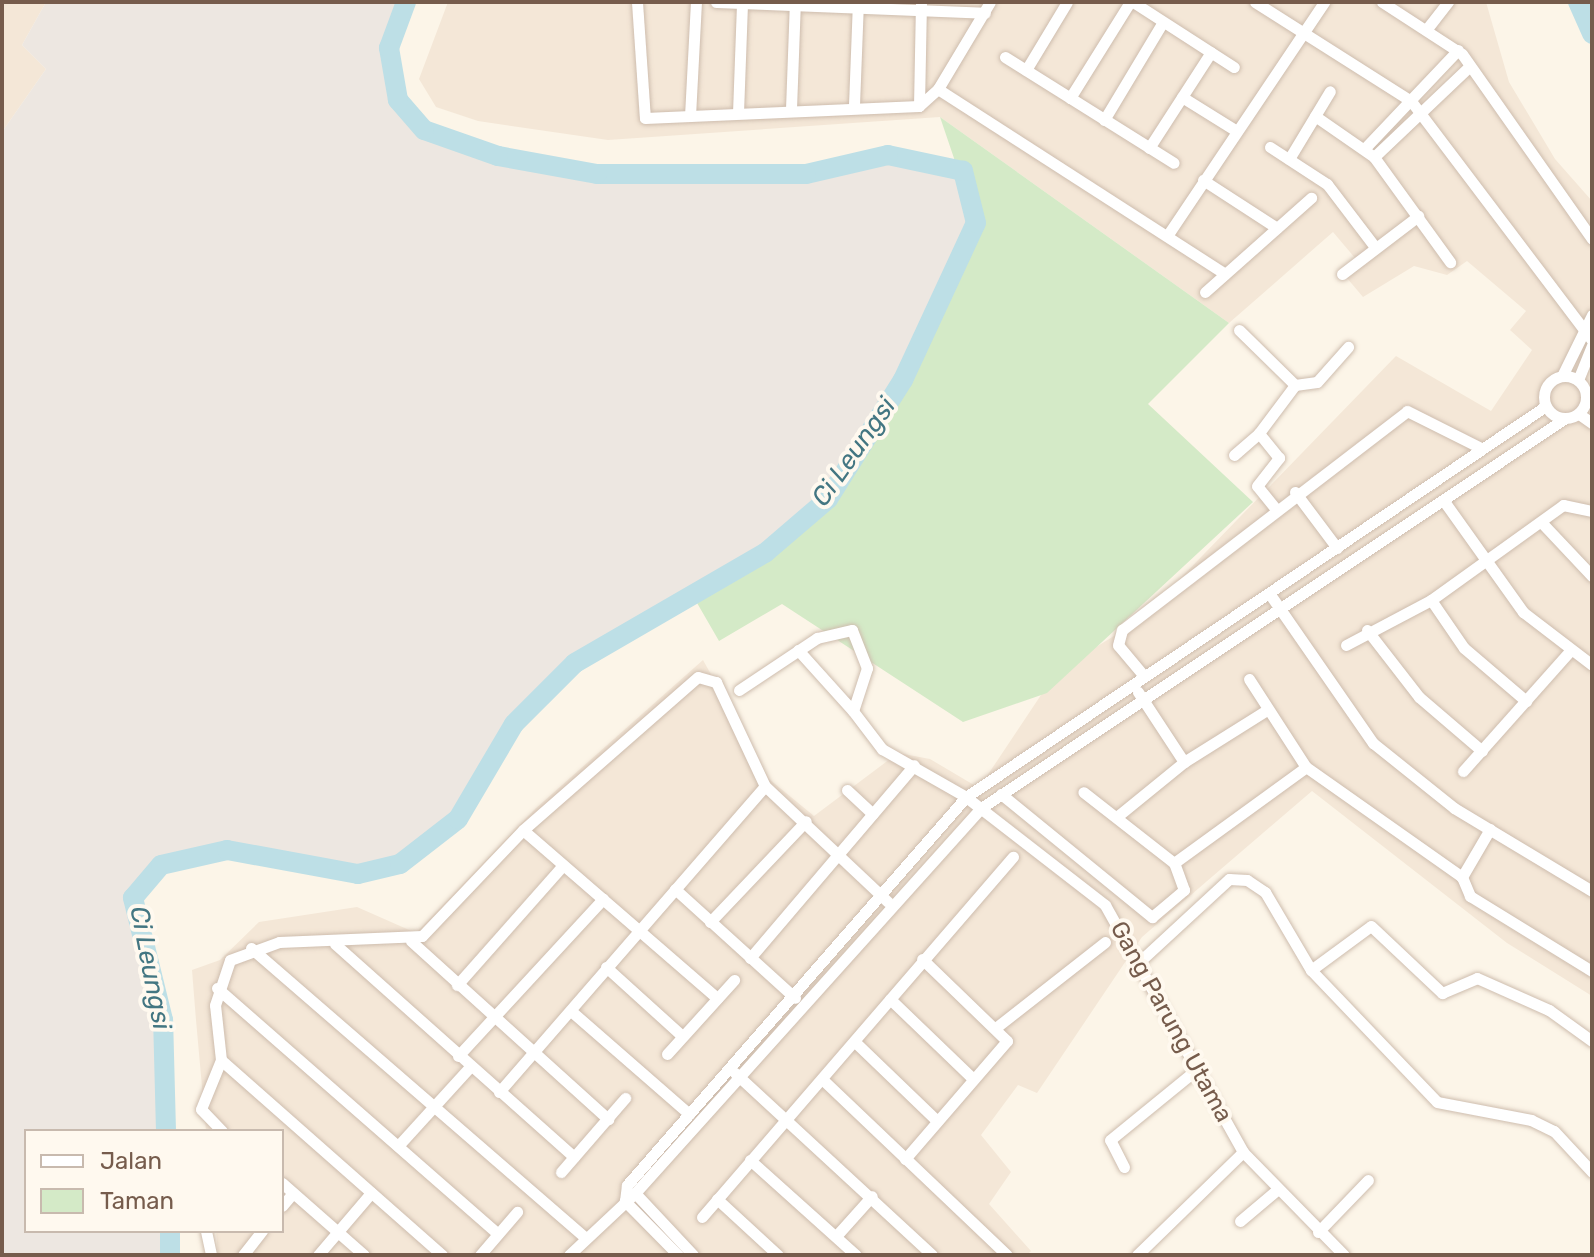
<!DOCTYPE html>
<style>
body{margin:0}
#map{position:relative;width:1594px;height:1257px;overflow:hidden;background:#fcf5e8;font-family:Rubik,sans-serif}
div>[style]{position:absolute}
.residential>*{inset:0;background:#f4e7d7}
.industrial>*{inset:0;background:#ede7e1}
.green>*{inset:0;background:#d4eac7}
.river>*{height:20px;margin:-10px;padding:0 10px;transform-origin:10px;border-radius:10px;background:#bddfe6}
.roads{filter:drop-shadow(0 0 2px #cebdae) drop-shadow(0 0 2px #cebdae)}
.minor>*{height:11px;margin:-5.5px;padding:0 5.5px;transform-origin:5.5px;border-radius:5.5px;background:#fff}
.minor>.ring{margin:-5.5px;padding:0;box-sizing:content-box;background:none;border:11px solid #fff;border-radius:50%}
span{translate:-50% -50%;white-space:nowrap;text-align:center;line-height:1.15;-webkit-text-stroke:8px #fff9ef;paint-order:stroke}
.street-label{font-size:24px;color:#765c4c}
.water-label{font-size:26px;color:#437682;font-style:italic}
.frame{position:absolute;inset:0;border:4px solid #765c4c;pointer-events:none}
.legend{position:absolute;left:24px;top:1129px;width:260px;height:104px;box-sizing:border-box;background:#fff9ef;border:2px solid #c8baae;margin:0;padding:10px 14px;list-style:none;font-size:24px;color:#765c4c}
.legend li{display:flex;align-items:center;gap:16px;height:40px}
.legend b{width:40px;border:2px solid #c8baae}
</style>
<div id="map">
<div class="residential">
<i style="clip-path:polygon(2px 2px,46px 2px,22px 45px,46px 69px,2px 132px)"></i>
<i style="clip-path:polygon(448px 2px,1486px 2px,1509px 82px,1555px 159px,1592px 201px,1592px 996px,1507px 943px,1312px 791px,1142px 937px,1037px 1093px,1018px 1085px,981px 1135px,1011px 1172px,989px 1204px,1031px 1251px,1027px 1255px,218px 1255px,216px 1231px,282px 1231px,282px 1131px,206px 1131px,196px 1020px,192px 970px,220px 960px,259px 922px,357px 907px,416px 933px,535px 809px,703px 660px,769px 779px,814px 816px,898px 753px,930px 759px,979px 788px,1057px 671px,1140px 620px,1396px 356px,1491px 411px,1532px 350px,1510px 330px,1526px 311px,1467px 261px,1447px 275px,1414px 266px,1363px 297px,1341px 271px,1355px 258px,1333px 232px,1229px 323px,940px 117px,608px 140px,478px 121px,436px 107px,419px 79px)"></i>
</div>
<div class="industrial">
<i style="clip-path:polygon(46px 2px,406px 2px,390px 49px,398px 100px,424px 130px,498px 156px,597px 174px,806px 174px,888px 155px,963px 171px,976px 223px,903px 380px,828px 499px,765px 553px,575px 663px,514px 724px,458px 819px,400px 864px,358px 874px,227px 850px,161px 865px,133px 898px,163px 1020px,166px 1131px,26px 1131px,26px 1231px,170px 1231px,170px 1255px,2px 1255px,2px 132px,46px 69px,22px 45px)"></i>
</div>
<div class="green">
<i style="clip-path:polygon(940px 117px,1229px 323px,1148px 404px,1253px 502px,1047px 693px,963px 722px,782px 604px,719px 641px,693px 596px,765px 553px,828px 499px,923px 344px,976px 223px)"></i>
</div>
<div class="river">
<i style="left:1578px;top:2px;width:35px;rotate:66deg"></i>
<i style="left:166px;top:1131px;width:111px;rotate:-91.5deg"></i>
<i style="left:163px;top:1020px;width:126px;rotate:-103.8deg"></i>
<i style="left:133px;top:898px;width:43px;rotate:-49.7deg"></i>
<i style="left:161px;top:865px;width:68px;rotate:-12.8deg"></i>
<i style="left:227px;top:850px;width:133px;rotate:10.4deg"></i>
<i style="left:358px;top:874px;width:43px;rotate:-13.4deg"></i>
<i style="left:400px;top:864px;width:73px;rotate:-37.8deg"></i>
<i style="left:458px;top:819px;width:110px;rotate:-59.5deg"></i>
<i style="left:514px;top:724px;width:86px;rotate:-45deg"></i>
<i style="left:575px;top:663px;width:220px;rotate:-30.1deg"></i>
<i style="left:765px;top:553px;width:83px;rotate:-40.6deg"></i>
<i style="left:828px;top:499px;width:141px;rotate:-57.8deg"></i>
<i style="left:903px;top:380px;width:173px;rotate:-65.1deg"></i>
<i style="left:976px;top:223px;width:54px;rotate:-104deg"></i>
<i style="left:963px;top:171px;width:77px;rotate:-168deg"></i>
<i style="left:888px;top:155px;width:84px;rotate:167deg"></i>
<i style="left:806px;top:174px;width:209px;rotate:180deg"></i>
<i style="left:597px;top:174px;width:101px;rotate:-169.7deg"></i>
<i style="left:498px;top:156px;width:78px;rotate:-160.6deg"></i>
<i style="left:424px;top:130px;width:40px;rotate:-131deg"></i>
<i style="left:398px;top:100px;width:53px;rotate:-99.8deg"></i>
<i style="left:389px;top:48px;width:49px;rotate:-69.7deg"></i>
<i style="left:170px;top:1255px;width:24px;rotate:-90deg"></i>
</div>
<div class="roads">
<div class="minor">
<i style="left:637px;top:2px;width:116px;rotate:86.1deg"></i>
<i style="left:645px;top:118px;width:274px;rotate:-2.5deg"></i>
<i style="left:919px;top:106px;width:25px;rotate:-42deg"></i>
<i style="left:716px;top:2px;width:269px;rotate:2.3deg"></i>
<i style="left:990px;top:2px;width:101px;rotate:120.9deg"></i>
<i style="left:938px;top:89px;width:341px;rotate:32.8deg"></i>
<i style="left:1133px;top:2px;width:120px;rotate:32.8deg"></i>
<i style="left:1255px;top:2px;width:185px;rotate:32.4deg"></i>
<i style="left:1411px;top:101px;width:300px;rotate:52.9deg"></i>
<i style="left:1382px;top:2px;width:95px;rotate:33deg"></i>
<i style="left:1462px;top:54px;width:226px;rotate:54.9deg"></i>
<i style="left:1426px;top:30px;width:36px;rotate:-52deg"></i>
<i style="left:1005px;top:57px;width:199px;rotate:32.1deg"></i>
<i style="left:1026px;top:70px;width:79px;rotate:-58.9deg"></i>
<i style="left:1182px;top:97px;width:62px;rotate:31.9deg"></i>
<i style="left:1070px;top:98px;width:113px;rotate:-58deg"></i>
<i style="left:854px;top:105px;width:102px;rotate:-87.8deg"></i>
<i style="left:919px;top:106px;width:103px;rotate:-88.9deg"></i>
<i style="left:791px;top:109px;width:107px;rotate:-87.9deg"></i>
<i style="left:738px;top:113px;width:111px;rotate:-87.9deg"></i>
<i style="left:690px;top:116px;width:114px;rotate:-87deg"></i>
<i style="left:1315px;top:116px;width:72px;rotate:34.8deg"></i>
<i style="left:1374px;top:157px;width:130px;rotate:54.1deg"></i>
<i style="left:1104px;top:120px;width:114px;rotate:-59deg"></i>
<i style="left:1270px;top:147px;width:68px;rotate:33deg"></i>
<i style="left:1327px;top:184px;width:79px;rotate:52.7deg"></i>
<i style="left:1149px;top:148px;width:114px;rotate:-57.1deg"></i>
<i style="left:1365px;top:148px;width:135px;rotate:-46.5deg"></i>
<i style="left:1374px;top:157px;width:131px;rotate:-43.5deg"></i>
<i style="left:1289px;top:159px;width:79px;rotate:-58.9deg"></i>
<i style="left:1203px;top:180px;width:88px;rotate:33deg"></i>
<i style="left:1167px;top:236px;width:282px;rotate:-56.1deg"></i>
<i style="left:1342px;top:274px;width:96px;rotate:-37.3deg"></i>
<i style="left:1205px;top:292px;width:142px;rotate:-41.6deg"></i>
<i style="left:1239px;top:330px;width:78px;rotate:44.5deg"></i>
<i class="ring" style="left:1544px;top:376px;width:31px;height:31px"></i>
<i style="left:1562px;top:376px;width:68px;rotate:-63.8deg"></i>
<i style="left:1578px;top:380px;width:37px;rotate:-68deg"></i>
<i style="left:1579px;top:414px;width:16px;rotate:35deg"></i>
<i style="left:1234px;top:455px;width:33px;rotate:-41deg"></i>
<i style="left:1295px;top:492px;width:70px;rotate:53.1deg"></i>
<i style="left:1446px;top:504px;width:133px;rotate:54.5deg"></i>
<i style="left:1523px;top:612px;width:87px;rotate:37.5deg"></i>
<i style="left:1275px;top:508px;width:28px;rotate:-129deg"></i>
<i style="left:1257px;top:486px;width:36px;rotate:-52deg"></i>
<i style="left:1279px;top:458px;width:32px;rotate:-129deg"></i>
<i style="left:1259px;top:433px;width:60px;rotate:-53.1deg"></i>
<i style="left:1295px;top:385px;width:22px;rotate:-8deg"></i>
<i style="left:1317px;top:382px;width:47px;rotate:-48.5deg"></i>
<i style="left:1542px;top:523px;width:73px;rotate:46.7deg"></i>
<i style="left:1269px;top:593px;width:183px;rotate:55.3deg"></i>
<i style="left:1373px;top:743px;width:104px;rotate:38.7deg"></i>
<i style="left:1454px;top:808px;width:161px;rotate:31deg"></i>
<i style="left:1431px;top:600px;width:58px;rotate:55.5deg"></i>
<i style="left:1464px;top:648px;width:82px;rotate:40.5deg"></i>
<i style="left:1367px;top:630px;width:85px;rotate:52.2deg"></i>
<i style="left:1419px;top:697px;width:83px;rotate:40.6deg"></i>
<i style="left:1346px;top:645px;width:96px;rotate:-27.9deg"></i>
<i style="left:1431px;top:600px;width:163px;rotate:-35.7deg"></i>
<i style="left:1563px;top:505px;width:30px;rotate:12deg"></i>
<i style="left:798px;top:650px;width:82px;rotate:48deg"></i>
<i style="left:1144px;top:676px;width:40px;rotate:-130deg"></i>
<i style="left:1118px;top:645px;width:16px;rotate:-75deg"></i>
<i style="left:1122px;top:630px;width:359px;rotate:-37.5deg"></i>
<i style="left:1407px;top:411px;width:83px;rotate:26.6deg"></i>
<i style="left:1249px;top:679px;width:105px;rotate:57.1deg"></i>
<i style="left:1306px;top:767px;width:191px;rotate:35.2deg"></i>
<i style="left:739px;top:690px;width:94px;rotate:-33.7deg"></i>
<i style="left:817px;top:638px;width:36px;rotate:-13deg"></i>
<i style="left:852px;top:630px;width:41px;rotate:68.5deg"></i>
<i style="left:867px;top:668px;width:45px;rotate:108deg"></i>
<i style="left:853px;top:711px;width:48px;rotate:52.7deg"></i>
<i style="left:882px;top:749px;width:97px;rotate:29.7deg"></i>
<i style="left:966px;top:797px;width:176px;rotate:37.8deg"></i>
<i style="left:1105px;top:905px;width:283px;rotate:60.8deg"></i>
<i style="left:1243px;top:1152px;width:144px;rotate:45.6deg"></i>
<i style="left:1138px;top:692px;width:84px;rotate:56.7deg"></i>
<i style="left:1463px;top:771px;width:161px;rotate:-48.3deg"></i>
<i style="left:847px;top:790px;width:35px;rotate:43deg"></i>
<i style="left:1001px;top:794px;width:195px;rotate:39.2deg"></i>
<i style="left:1152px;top:917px;width:42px;rotate:-40.2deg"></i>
<i style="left:1184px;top:890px;width:29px;rotate:-110deg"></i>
<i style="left:1174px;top:863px;width:115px;rotate:-142deg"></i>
<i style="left:1119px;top:815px;width:84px;rotate:-39.2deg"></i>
<i style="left:1184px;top:762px;width:98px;rotate:-32.1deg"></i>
<i style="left:1490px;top:829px;width:56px;rotate:120.3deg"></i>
<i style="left:1462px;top:877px;width:21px;rotate:67deg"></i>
<i style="left:1470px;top:896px;width:143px;rotate:31.6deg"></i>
<i style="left:523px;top:830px;width:257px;rotate:40.9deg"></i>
<i style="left:1174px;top:863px;width:163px;rotate:-36deg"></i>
<i style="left:675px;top:889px;width:162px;rotate:42.2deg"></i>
<i style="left:710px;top:922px;width:139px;rotate:-46.5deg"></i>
<i style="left:411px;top:941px;width:266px;rotate:42.1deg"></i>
<i style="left:335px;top:944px;width:320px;rotate:41.7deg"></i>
<i style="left:251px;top:948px;width:443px;rotate:40.9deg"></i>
<i style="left:750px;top:958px;width:253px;rotate:-49.6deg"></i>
<i style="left:1138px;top:963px;width:124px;rotate:-42.7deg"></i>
<i style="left:1229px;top:879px;width:18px;rotate:3deg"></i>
<i style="left:1247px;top:880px;width:22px;rotate:34deg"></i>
<i style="left:1265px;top:892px;width:91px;rotate:59.5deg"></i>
<i style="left:1311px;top:970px;width:182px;rotate:46.3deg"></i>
<i style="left:1437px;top:1102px;width:96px;rotate:10.8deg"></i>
<i style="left:1531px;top:1120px;width:25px;rotate:26deg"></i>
<i style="left:1554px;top:1131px;width:56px;rotate:47.2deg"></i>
<i style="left:606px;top:967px;width:103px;rotate:42.2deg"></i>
<i style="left:1311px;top:970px;width:74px;rotate:-36.3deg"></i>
<i style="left:1371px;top:926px;width:98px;rotate:43.3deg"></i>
<i style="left:1442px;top:993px;width:38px;rotate:-23deg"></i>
<i style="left:1477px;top:978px;width:79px;rotate:24deg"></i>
<i style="left:1549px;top:1010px;width:53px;rotate:35.8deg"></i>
<i style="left:457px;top:985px;width:160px;rotate:-48.5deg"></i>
<i style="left:217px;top:988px;width:373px;rotate:41.2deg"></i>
<i style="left:890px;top:999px;width:114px;rotate:43.9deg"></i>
<i style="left:571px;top:1011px;width:157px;rotate:41.1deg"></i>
<i style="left:998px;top:1026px;width:136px;rotate:-38.1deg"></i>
<i style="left:855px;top:1042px;width:114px;rotate:43.9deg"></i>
<i style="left:667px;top:1054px;width:100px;rotate:-47.8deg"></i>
<i style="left:458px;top:1056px;width:214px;rotate:-47.3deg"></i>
<i style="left:221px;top:1060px;width:295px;rotate:41.4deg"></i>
<i style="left:735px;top:1073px;width:268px;rotate:42.7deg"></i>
<i style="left:822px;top:1079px;width:255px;rotate:43.6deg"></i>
<i style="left:499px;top:1092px;width:405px;rotate:-49deg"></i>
<i style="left:222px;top:1131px;width:30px;rotate:-134deg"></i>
<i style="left:201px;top:1109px;width:53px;rotate:-67.8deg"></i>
<i style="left:221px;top:1060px;width:55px;rotate:-96.2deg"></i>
<i style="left:215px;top:1005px;width:47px;rotate:-71.6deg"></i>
<i style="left:230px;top:960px;width:52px;rotate:-20.2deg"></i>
<i style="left:279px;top:942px;width:143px;rotate:-2.4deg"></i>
<i style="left:422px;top:936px;width:146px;rotate:-46.4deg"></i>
<i style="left:523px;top:830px;width:232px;rotate:-41.2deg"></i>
<i style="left:698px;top:677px;width:19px;rotate:16deg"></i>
<i style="left:716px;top:682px;width:115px;rotate:64.8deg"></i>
<i style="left:765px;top:786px;width:169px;rotate:43.3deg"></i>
<i style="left:398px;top:1146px;width:107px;rotate:-47.7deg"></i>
<i style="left:905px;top:1159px;width:156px;rotate:-49.2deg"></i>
<i style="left:1007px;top:1041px;width:118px;rotate:-136deg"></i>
<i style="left:750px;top:1160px;width:142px;rotate:41.9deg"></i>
<i style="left:1124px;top:1167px;width:30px;rotate:-117deg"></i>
<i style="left:1110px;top:1140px;width:112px;rotate:-39.2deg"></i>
<i style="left:561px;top:1172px;width:98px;rotate:-49.1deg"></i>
<i style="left:282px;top:1183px;width:109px;rotate:41.3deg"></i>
<i style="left:635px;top:1193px;width:85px;rotate:46.9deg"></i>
<i style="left:717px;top:1199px;width:83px;rotate:42.6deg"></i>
<i style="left:282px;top:1206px;width:17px;rotate:-50deg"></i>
<i style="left:702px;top:1217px;width:476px;rotate:-49.2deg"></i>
<i style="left:1240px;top:1221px;width:50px;rotate:-40.1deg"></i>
<i style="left:206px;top:1231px;width:25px;rotate:78deg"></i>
<i style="left:1318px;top:1232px;width:72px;rotate:-46.1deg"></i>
<i style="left:837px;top:1235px;width:52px;rotate:-48.1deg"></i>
<i style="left:243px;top:1255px;width:31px;rotate:-52deg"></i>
<i style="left:318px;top:1255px;width:82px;rotate:-49.5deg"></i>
<i style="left:480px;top:1255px;width:57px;rotate:-49.3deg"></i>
<i style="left:569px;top:1255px;width:91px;rotate:-43.2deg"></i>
<i style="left:635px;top:1193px;width:518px;rotate:-48.05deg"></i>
<i style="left:981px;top:808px;width:701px;rotate:-33.71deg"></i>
<i style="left:678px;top:1255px;width:76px;rotate:-134.5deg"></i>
<i style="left:625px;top:1201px;width:16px;rotate:-83deg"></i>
<i style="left:627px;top:1185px;width:515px;rotate:-48.86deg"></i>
<i style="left:966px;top:797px;width:699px;rotate:-33.99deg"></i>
<i style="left:1137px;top:1255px;width:148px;rotate:-44.2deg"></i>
</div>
</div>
<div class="street-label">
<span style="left:1171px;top:1022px;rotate:61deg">Gang Parung Utama</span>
</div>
<div class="water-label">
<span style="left:854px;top:452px;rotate:-55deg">Ci Leungsi</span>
<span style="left:150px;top:968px;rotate:79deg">Ci Leungsi</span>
</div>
<div class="frame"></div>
<ul class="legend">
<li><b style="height:10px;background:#fff"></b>Jalan</li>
<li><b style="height:22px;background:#d4eac7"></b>Taman</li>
</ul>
</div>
